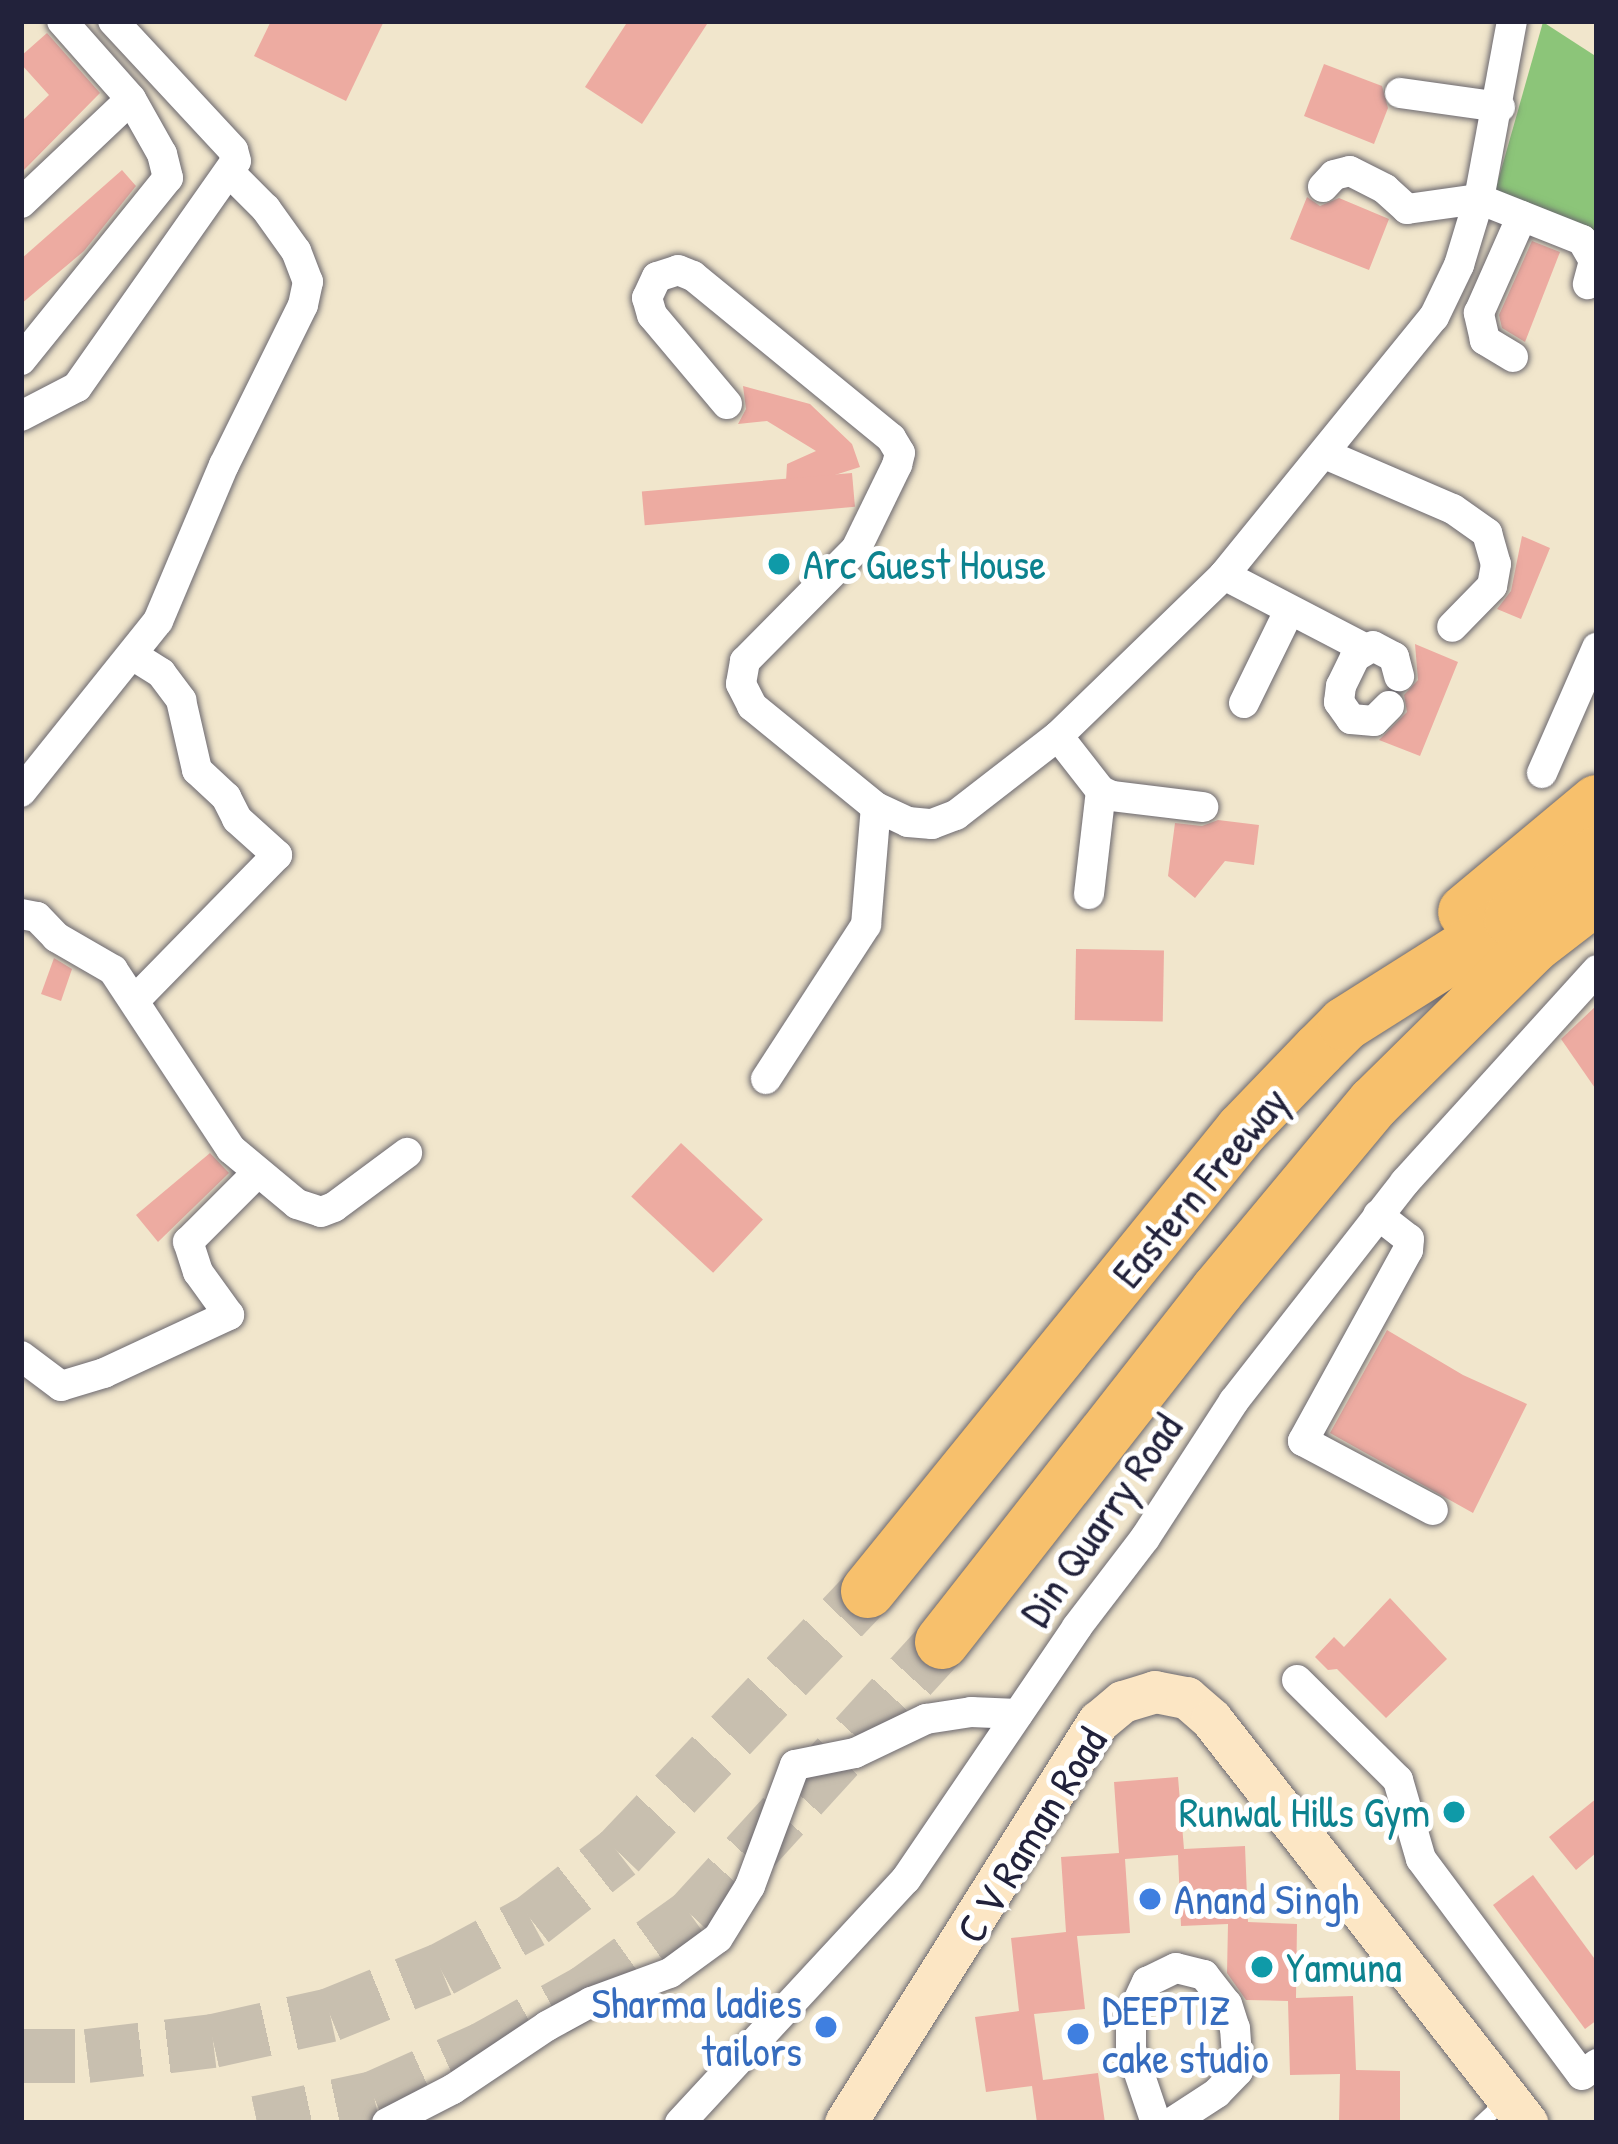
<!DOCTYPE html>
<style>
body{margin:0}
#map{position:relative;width:1618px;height:2144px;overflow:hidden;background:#f1e6cc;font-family:"Patrick Hand",sans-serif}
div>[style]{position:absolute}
.green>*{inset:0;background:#8cc579}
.building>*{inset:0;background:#edaba1;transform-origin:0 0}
.highway-tunnel>*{height:54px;margin-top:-27px;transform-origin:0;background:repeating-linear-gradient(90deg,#c8bfaf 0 54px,transparent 0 81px)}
.roads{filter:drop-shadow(0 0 3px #6a676e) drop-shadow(0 0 3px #6a676e)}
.lane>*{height:15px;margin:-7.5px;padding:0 7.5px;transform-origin:7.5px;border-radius:7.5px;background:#fff}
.street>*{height:30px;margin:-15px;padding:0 15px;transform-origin:15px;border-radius:15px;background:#fff}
.secondary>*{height:42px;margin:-21px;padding:0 21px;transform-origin:21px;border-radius:21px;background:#fce6c4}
.highway>*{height:54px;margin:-27px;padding:0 27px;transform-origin:27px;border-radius:27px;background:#f7c06c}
.dots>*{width:33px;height:33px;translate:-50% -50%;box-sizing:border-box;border:6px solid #fff;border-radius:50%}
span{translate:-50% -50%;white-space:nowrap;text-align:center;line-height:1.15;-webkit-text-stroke:10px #fff;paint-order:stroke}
.culture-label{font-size:42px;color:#0d838f}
.left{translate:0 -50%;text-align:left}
.right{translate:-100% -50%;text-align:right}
.street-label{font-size:42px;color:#22223b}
.shop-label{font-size:42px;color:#366cbe}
.frame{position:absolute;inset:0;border:24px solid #22223b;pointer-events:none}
</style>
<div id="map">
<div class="green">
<i style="clip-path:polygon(1543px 22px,1597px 57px,1597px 241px,1494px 195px)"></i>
</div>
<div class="building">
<i style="clip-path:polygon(271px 21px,384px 21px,346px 101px,254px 56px)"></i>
<i style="clip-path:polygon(628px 21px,709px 21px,642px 124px,585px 87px)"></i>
<i style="clip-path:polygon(47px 33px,100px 93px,21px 173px,21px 122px,49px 95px,21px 64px,21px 56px)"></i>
<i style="clip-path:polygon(1324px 64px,1382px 86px,1388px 108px,1374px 144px,1304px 116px)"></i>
<i style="clip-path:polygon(122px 170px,136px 186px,84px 251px,21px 304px,21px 259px)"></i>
<i style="clip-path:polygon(1307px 197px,1320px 206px,1339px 198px,1389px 219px,1369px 270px,1290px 239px)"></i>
<i style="clip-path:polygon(1532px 241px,1560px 252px,1525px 342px,1502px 328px,1499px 315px)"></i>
<i style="clip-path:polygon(743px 386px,810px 404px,852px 444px,860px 467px,794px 488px,786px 481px,787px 464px,816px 451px,767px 421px,738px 424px,746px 409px)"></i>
<i style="left:852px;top:473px;width:34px;height:211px;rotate:85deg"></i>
<i style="clip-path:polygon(1522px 536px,1550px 548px,1521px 619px,1497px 609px,1511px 591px)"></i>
<i style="clip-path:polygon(1415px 644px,1458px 662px,1420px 756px,1379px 740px,1407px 712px,1404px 695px,1418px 680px)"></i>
<i style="clip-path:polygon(1218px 820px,1259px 825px,1254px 865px,1225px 861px,1195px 898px,1168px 876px,1175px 823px,1202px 826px)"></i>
<i style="left:1076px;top:949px;width:88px;height:71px;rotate:1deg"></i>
<i style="clip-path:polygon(54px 958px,72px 969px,61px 1001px,41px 994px)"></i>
<i style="clip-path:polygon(1597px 1005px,1597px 1091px,1561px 1039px)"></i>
<i style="left:681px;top:1143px;width:112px;height:73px;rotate:43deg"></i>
<i style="clip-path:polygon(210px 1153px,229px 1173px,158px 1242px,136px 1215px)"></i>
<i style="clip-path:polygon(1387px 1330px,1463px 1375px,1527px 1404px,1473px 1513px,1330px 1433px)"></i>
<i style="clip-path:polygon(1390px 1598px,1447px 1659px,1386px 1718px,1337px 1669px,1328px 1670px,1315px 1657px,1334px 1637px,1344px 1647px)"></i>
<i style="clip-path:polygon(1178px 1777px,1184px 1849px,1245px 1846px,1248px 1922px,1297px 1924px,1296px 1998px,1353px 1996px,1356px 2070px,1400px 2071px,1400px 2123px,1339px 2123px,1340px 2074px,1290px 2075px,1288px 2001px,1246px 2000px,1227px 1973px,1228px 1924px,1181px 1926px,1178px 1855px,1125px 1859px,1130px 1933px,1077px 1936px,1085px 2009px,1034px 2014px,1043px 2080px,1098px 2073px,1105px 2123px,1037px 2123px,1032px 2086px,986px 2092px,975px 2017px,1019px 2011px,1011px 1938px,1066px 1932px,1061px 1857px,1119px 1853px,1114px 1782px)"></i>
<i style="clip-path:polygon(1597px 1798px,1597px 1852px,1576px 1870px,1549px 1837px)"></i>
<i style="clip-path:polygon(1533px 1875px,1597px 1962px,1597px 2020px,1585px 2029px,1493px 1905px)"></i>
</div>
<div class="highway-tunnel">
<i style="left:21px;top:2056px;width:66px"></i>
<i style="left:87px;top:2056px;width:127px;rotate:-6.8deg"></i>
<i style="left:213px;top:2041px;width:120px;rotate:-12.5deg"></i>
<i style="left:330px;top:2015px;width:120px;rotate:-22.1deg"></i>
<i style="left:441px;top:1970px;width:103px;rotate:-28.3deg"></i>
<i style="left:532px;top:1921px;width:110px;rotate:-38deg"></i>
<i style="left:619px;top:1853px;width:361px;rotate:-46.5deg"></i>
<i style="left:257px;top:2123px;width:120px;rotate:-12.1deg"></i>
<i style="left:374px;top:2098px;width:120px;rotate:-24.2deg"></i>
<i style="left:483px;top:2049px;width:118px;rotate:-29deg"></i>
<i style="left:586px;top:1992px;width:130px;rotate:-35.6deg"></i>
<i style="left:692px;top:1916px;width:371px;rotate:-47.6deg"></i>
</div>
<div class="roads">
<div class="lane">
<i style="left:1480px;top:2123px;width:33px;rotate:-43deg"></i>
</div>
<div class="street">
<i style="left:1400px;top:93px;width:101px;rotate:8deg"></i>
<i style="left:1323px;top:187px;width:16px;rotate:-47deg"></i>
<i style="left:1334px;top:175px;width:16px;rotate:-14deg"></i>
<i style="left:1350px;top:171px;width:39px;rotate:27deg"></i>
<i style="left:1385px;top:189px;width:30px;rotate:42deg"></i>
<i style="left:1407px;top:209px;width:73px;rotate:-7.9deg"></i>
<i style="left:1479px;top:199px;width:111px;rotate:21.7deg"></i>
<i style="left:1582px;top:240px;width:24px;rotate:60deg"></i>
<i style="left:1594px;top:261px;width:24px;rotate:105deg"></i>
<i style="left:21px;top:203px;width:151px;rotate:-43.4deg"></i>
<i style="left:1513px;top:357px;width:33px;rotate:-149deg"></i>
<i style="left:1485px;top:340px;width:28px;rotate:-103deg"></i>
<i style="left:1479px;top:313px;width:106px;rotate:-66.1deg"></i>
<i style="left:21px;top:360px;width:234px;rotate:-51.1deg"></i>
<i style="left:168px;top:178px;width:25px;rotate:-104deg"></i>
<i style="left:162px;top:154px;width:63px;rotate:-119.4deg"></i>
<i style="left:131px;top:99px;width:104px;rotate:-131.5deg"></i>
<i style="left:727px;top:404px;width:116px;rotate:-130.1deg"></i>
<i style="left:652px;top:315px;width:18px;rotate:-106deg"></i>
<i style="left:647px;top:298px;width:23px;rotate:-65deg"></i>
<i style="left:657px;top:277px;width:22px;rotate:-18deg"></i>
<i style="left:678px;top:270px;width:16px;rotate:22deg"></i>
<i style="left:693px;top:276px;width:256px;rotate:39.3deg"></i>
<i style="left:891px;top:438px;width:17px;rotate:59deg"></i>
<i style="left:900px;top:453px;width:12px;rotate:104deg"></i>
<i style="left:897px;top:465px;width:93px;rotate:116deg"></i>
<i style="left:856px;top:549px;width:158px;rotate:134.7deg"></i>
<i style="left:745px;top:661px;width:23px;rotate:100deg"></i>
<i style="left:741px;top:684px;width:25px;rotate:63deg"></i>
<i style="left:752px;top:706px;width:160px;rotate:39.2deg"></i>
<i style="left:876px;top:807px;width:35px;rotate:25deg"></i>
<i style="left:908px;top:822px;width:24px;rotate:5deg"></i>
<i style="left:932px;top:824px;width:26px;rotate:-21deg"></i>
<i style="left:956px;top:815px;width:129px;rotate:-37.8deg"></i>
<i style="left:1058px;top:736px;width:231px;rotate:-44.1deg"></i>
<i style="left:1224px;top:575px;width:333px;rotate:-50.9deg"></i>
<i style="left:1434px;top:317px;width:58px;rotate:-64.3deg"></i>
<i style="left:1459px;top:265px;width:69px;rotate:-73.1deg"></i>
<i style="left:1479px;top:199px;width:181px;rotate:-79.5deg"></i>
<i style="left:21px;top:416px;width:63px;rotate:-27.4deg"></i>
<i style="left:77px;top:387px;width:276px;rotate:-54.9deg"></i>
<i style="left:236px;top:161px;width:11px;rotate:-105deg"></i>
<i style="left:233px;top:150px;width:176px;rotate:-132.9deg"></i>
<i style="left:1325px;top:454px;width:139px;rotate:23.3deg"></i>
<i style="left:1453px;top:509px;width:42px;rotate:35.2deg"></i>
<i style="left:1487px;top:533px;width:32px;rotate:74deg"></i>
<i style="left:1496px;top:564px;width:22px;rotate:100deg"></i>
<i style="left:1492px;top:586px;width:57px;rotate:134.3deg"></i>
<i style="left:1224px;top:575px;width:158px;rotate:27.5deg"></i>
<i style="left:134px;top:656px;width:32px;rotate:32deg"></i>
<i style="left:161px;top:673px;width:34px;rotate:53deg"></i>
<i style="left:181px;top:700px;width:72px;rotate:77.1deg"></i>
<i style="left:197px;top:770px;width:40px;rotate:43deg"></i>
<i style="left:226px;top:797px;width:25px;rotate:63deg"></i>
<i style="left:237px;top:819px;width:54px;rotate:42deg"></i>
<i style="left:277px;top:855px;width:204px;rotate:134.4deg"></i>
<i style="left:1244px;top:703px;width:102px;rotate:-63.9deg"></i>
<i style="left:1389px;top:706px;width:21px;rotate:135deg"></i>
<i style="left:1374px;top:721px;width:23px;rotate:-175deg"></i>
<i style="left:1351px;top:719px;width:21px;rotate:-125deg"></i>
<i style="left:1339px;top:702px;width:16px;rotate:-83deg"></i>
<i style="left:1341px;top:686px;width:32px;rotate:-64deg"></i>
<i style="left:1355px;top:657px;width:21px;rotate:-31deg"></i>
<i style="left:1373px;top:646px;width:24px;rotate:28deg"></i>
<i style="left:1394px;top:657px;width:20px;rotate:75deg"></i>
<i style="left:1058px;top:736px;width:70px;rotate:52deg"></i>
<i style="left:1101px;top:791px;width:12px;rotate:24deg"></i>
<i style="left:1112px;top:796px;width:92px;rotate:6.9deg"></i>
<i style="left:1542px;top:773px;width:137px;rotate:-66.3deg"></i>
<i style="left:21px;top:792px;width:219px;rotate:-51.3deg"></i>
<i style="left:158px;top:621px;width:169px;rotate:-67.1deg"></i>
<i style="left:224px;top:465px;width:178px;rotate:-63.7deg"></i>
<i style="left:303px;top:305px;width:24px;rotate:-78deg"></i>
<i style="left:308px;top:282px;width:33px;rotate:-111deg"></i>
<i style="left:296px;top:251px;width:52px;rotate:-125.5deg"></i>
<i style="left:266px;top:209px;width:51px;rotate:-135deg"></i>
<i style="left:1089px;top:894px;width:104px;rotate:-83.4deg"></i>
<i style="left:21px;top:914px;width:16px;rotate:11deg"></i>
<i style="left:37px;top:917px;width:28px;rotate:46deg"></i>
<i style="left:56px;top:937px;width:66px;rotate:30.1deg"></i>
<i style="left:113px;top:970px;width:214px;rotate:56.6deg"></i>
<i style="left:231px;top:1149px;width:86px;rotate:39.8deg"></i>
<i style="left:297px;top:1204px;width:25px;rotate:18deg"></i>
<i style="left:321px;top:1212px;width:14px;rotate:-21deg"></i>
<i style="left:334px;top:1207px;width:91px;rotate:-36.5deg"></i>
<i style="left:766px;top:1079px;width:184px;rotate:-57deg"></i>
<i style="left:866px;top:925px;width:118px;rotate:-85.2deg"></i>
<i style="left:1378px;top:1215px;width:39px;rotate:38deg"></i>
<i style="left:1409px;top:1239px;width:11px;rotate:95deg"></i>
<i style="left:1408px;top:1250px;width:218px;rotate:118.8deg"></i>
<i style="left:1303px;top:1441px;width:147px;rotate:28deg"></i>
<i style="left:21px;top:1356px;width:50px;rotate:36.9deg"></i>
<i style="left:61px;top:1386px;width:45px;rotate:-16.8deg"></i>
<i style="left:104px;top:1373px;width:138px;rotate:-24.9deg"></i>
<i style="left:229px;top:1315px;width:53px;rotate:-125.8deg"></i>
<i style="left:198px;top:1272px;width:32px;rotate:-108deg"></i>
<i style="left:188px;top:1242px;width:98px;rotate:-45deg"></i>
<i style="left:1297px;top:1680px;width:142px;rotate:44.7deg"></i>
<i style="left:1398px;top:1780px;width:82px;rotate:73.8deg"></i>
<i style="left:1421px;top:1859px;width:269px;rotate:53.3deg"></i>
<i style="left:1582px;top:2075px;width:19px;rotate:-36deg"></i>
<i style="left:387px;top:2123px;width:74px;rotate:-27.3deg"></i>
<i style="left:453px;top:2089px;width:113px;rotate:-33.8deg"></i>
<i style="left:547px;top:2026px;width:50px;rotate:-28.6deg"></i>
<i style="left:591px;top:2002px;width:84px;rotate:-20.2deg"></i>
<i style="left:670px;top:1973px;width:59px;rotate:-36.1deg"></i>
<i style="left:718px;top:1938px;width:61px;rotate:-58.4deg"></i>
<i style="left:750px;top:1886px;width:129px;rotate:-69.6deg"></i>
<i style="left:795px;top:1765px;width:61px;rotate:-11.3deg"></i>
<i style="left:855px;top:1753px;width:79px;rotate:-25.6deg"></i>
<i style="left:926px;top:1719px;width:46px;rotate:-8.8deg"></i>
<i style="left:971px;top:1712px;width:47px;rotate:2.4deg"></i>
<i style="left:680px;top:2123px;width:333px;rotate:-47.2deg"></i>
<i style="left:906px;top:1879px;width:305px;rotate:-55.8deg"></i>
<i style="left:1077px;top:1627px;width:112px;rotate:-52.6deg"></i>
<i style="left:1145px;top:1538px;width:163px;rotate:-57deg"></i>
<i style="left:1234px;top:1401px;width:278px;rotate:-52deg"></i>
<i style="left:1405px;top:1182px;width:286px;rotate:-47.8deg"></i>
<i style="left:1156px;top:2123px;width:78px;rotate:-108.7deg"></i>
<i style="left:1131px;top:2049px;width:33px;rotate:-90deg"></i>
<i style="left:1131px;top:2016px;width:38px;rotate:-65deg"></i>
<i style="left:1147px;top:1982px;width:32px;rotate:-26deg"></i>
<i style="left:1176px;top:1968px;width:29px;rotate:14deg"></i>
<i style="left:1204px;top:1975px;width:37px;rotate:52deg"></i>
<i style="left:1227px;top:2004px;width:25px;rotate:72deg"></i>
<i style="left:1235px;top:2028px;width:43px;rotate:86deg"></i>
<i style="left:1238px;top:2071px;width:30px;rotate:134deg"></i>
<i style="left:1217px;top:2093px;width:55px;rotate:146.9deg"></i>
</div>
<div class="secondary">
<i style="left:846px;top:2123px;width:474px;rotate:-57.8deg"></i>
<i style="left:1099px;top:1722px;width:31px;rotate:-40deg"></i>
<i style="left:1123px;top:1702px;width:34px;rotate:-17deg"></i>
<i style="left:1155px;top:1692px;width:33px;rotate:11deg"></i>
<i style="left:1187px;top:1698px;width:33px;rotate:41deg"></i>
<i style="left:1212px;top:1720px;width:512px;rotate:51.99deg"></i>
</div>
<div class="highway">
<i style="left:1465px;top:912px;width:172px;rotate:-39.8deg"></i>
<i style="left:868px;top:1591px;width:594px;rotate:-50.95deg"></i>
<i style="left:1242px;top:1130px;width:111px;rotate:-46.1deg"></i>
<i style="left:1319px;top:1050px;width:37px;rotate:-45deg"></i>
<i style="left:1345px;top:1024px;width:196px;rotate:-32.3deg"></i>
<i style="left:1511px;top:919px;width:108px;rotate:-37.5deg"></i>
<i style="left:942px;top:1642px;width:447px;rotate:-51.9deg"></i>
<i style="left:1218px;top:1290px;width:244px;rotate:-50.2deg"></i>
<i style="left:1374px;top:1103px;width:223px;rotate:-44.6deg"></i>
<i style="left:1533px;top:946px;width:61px;rotate:-37.6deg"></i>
</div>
</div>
<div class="dots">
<i style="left:779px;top:564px;background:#0f9aa8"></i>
<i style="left:1454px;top:1812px;background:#0f9aa8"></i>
<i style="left:1150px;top:1899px;background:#3f7fe0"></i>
<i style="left:1262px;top:1967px;background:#0f9aa8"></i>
<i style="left:826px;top:2027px;background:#3f7fe0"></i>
<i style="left:1078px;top:2034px;background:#3f7fe0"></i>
</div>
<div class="culture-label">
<span class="left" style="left:803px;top:564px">Arc Guest House</span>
<span class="right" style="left:1430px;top:1812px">Runwal Hills Gym</span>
<span class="left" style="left:1286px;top:1967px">Yamuna</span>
</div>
<div class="street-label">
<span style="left:1200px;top:1187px;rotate:-50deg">Eastern Freeway</span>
<span style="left:1101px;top:1520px;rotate:-55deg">Din Quarry Road</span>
<span style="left:1031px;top:1835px;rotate:-58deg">C V Raman Road</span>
</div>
<div class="shop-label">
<span class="left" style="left:1174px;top:1899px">Anand Singh</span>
<span class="right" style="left:802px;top:2027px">Sharma ladies<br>tailors</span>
<span class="left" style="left:1102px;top:2034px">DEEPTIZ<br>cake studio</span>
</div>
<div class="frame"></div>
</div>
